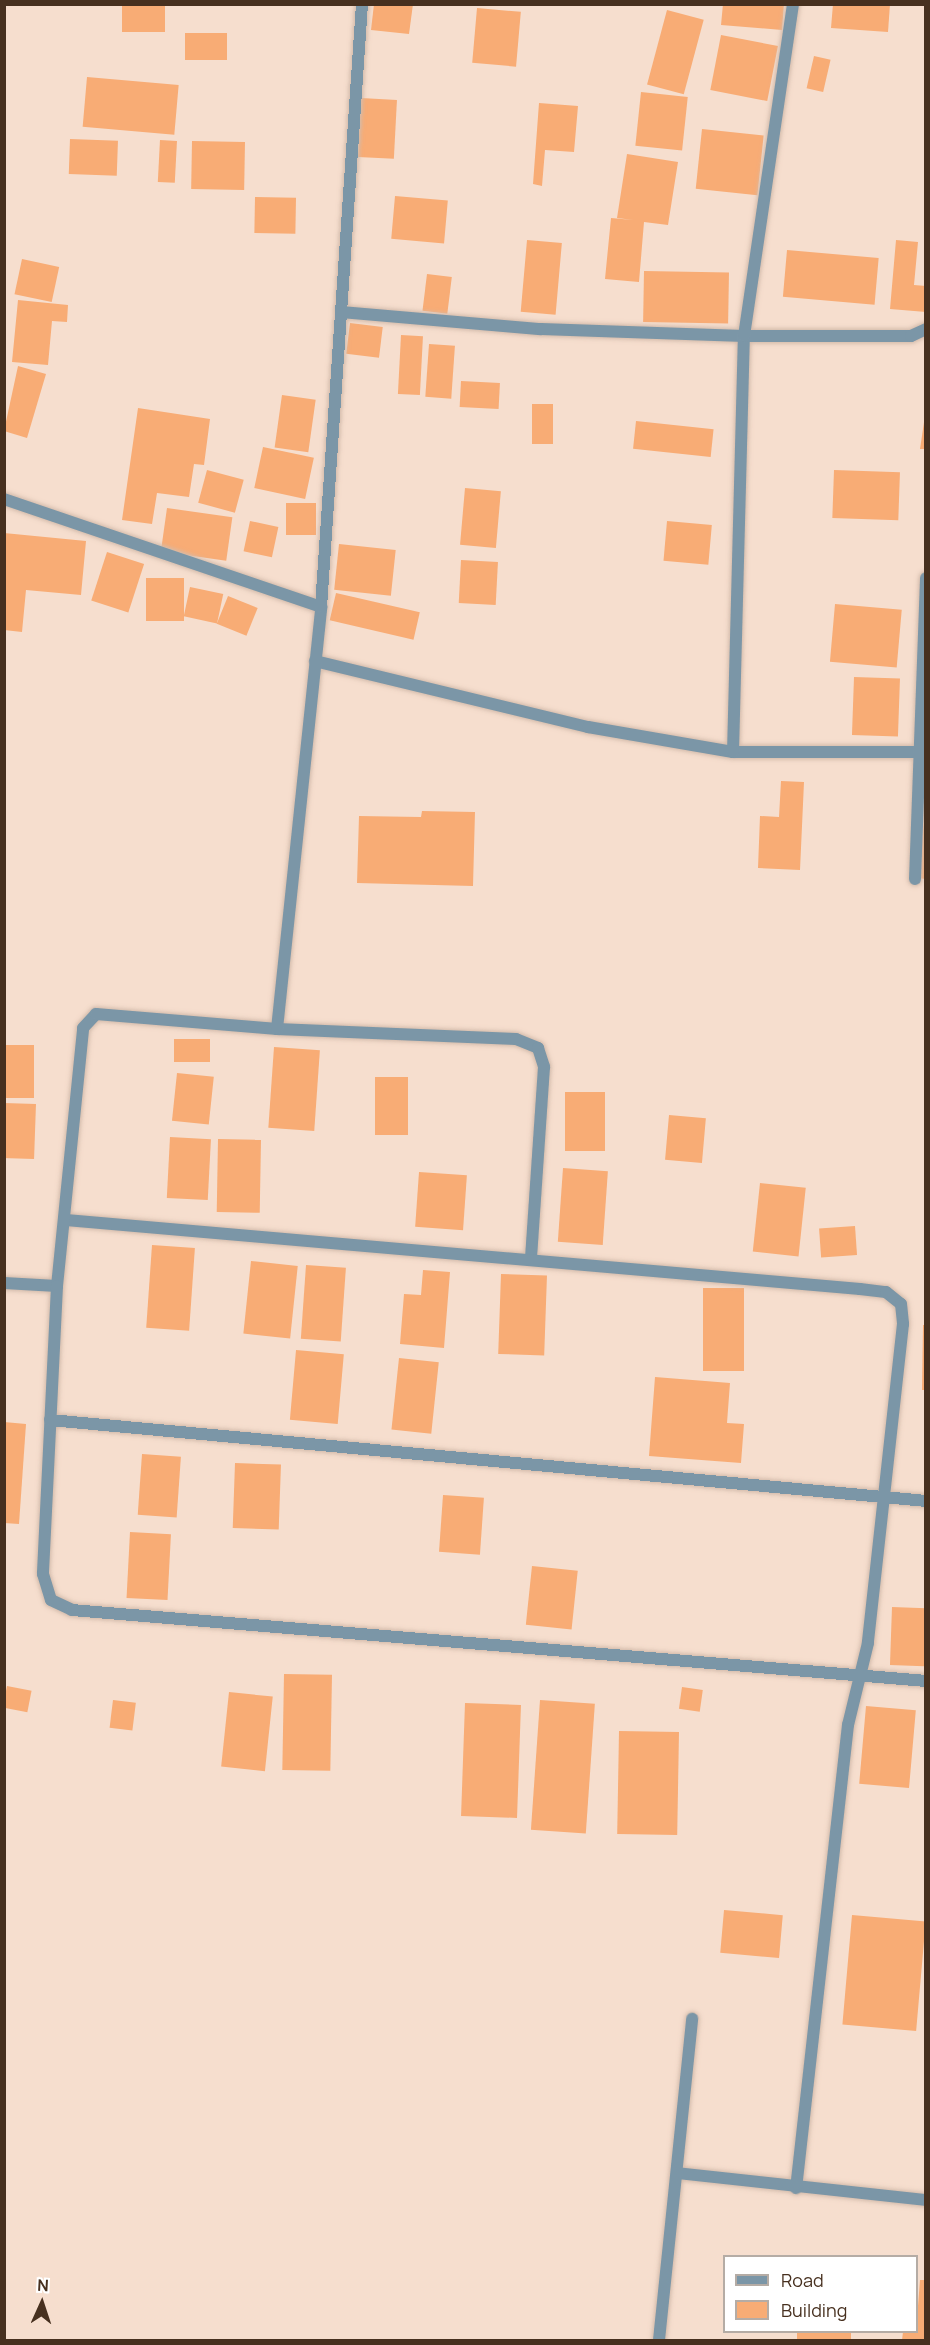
<!DOCTYPE html>
<style>
body{margin:0}
#map{position:relative;width:930px;height:2345px;overflow:hidden;background:#f6dece;font-family:Manrope,sans-serif}
div>[style]{position:absolute}
.building>*{inset:0;background:#f8ac75;transform-origin:0 0}
.roads{filter:drop-shadow(0 0 2px #d3bbab) drop-shadow(0 0 2px #d3bbab)}
.minor>*{height:12px;margin:-6px;padding:0 6px;transform-origin:6px;border-radius:6px;background:#7b96a7}
span{translate:-50% -50%;white-space:nowrap;text-align:center;line-height:1.15;-webkit-text-stroke:6px #fff;paint-order:stroke}
.frame{position:absolute;inset:0;border:6px solid #47301f;pointer-events:none}
.legend{position:absolute;left:723px;top:2255px;width:195px;height:78px;box-sizing:border-box;background:#fff;border:2px solid #b5aca5;margin:0;padding:8px 10px;list-style:none;font-size:18px;color:#47301f}
.legend li{display:flex;align-items:center;gap:12px;height:30px}
.legend b{width:30px;border:2px solid #b5aca5}
.north{position:absolute;left:12px;top:2273px;width:60px;height:60px;-webkit-text-stroke:4px #fff;paint-order:stroke;rotate:3deg;font-size:16px;font-weight:700;line-height:24px;text-align:center;color:#47301f}
.north::after{content:'';display:block;margin:auto;width:21px;height:27px;background:#47301f;clip-path:polygon(50% 0,100% 100%,50% 72%,0 100%)}
</style>
<div id="map">
<div class="building">
<i style="left:122px;top:4px;width:43px;height:28px"></i>
<i style="clip-path:polygon(374px 4px,413px 4px,409px 34px,371px 30px)"></i>
<i style="clip-path:polygon(723px 4px,784px 4px,782px 30px,721px 25px)"></i>
<i style="clip-path:polygon(833px 4px,890px 4px,888px 32px,831px 28px)"></i>
<i style="left:477px;top:8px;width:44px;height:55px;rotate:5deg"></i>
<i style="left:667px;top:10px;width:38px;height:77px;rotate:15deg"></i>
<i style="left:185px;top:33px;width:42px;height:27px"></i>
<i style="left:721px;top:35px;width:58px;height:56px;rotate:11deg"></i>
<i style="left:814px;top:56px;width:17px;height:33px;rotate:13deg"></i>
<i style="left:87px;top:77px;width:92px;height:50px;rotate:5deg"></i>
<i style="left:641px;top:92px;width:47px;height:54px;rotate:6deg"></i>
<i style="left:361px;top:98px;width:36px;height:59px;rotate:3deg"></i>
<i style="clip-path:polygon(539px 103px,578px 106px,574px 152px,545px 150px,542px 186px,533px 184px)"></i>
<i style="left:702px;top:129px;width:62px;height:60px;rotate:6deg"></i>
<i style="left:70px;top:139px;width:48px;height:35px;rotate:2deg"></i>
<i style="left:160px;top:140px;width:17px;height:42px;rotate:3deg"></i>
<i style="left:192px;top:141px;width:53px;height:48px;rotate:1deg"></i>
<i style="clip-path:polygon(627px 154px,678px 162px,668px 225px,644px 222px,639px 282px,605px 279px,611px 218px,633px 220px,617px 218px)"></i>
<i style="left:395px;top:196px;width:53px;height:43px;rotate:5deg"></i>
<i style="left:255px;top:197px;width:41px;height:36px;rotate:1deg"></i>
<i style="left:527px;top:240px;width:35px;height:72px;rotate:5deg"></i>
<i style="clip-path:polygon(896px 240px,918px 242px,914px 285px,926px 286px,926px 312px,890px 309px)"></i>
<i style="left:787px;top:250px;width:92px;height:47px;rotate:5deg"></i>
<i style="left:22px;top:259px;width:38px;height:36px;rotate:12deg"></i>
<i style="left:644px;top:271px;width:85px;height:51px;rotate:1deg"></i>
<i style="left:427px;top:274px;width:25px;height:37px;rotate:7deg"></i>
<i style="clip-path:polygon(18px 300px,68px 305px,67px 322px,52px 321px,48px 365px,12px 362px)"></i>
<i style="left:350px;top:323px;width:33px;height:31px;rotate:7deg"></i>
<i style="left:401px;top:335px;width:22px;height:59px;rotate:3deg"></i>
<i style="left:429px;top:344px;width:26px;height:53px;rotate:4deg"></i>
<i style="clip-path:polygon(18px 366px,46px 374px,27px 438px,4px 431px)"></i>
<i style="left:461px;top:381px;width:39px;height:26px;rotate:3deg"></i>
<i style="left:282px;top:395px;width:34px;height:53px;rotate:8deg"></i>
<i style="left:532px;top:404px;width:21px;height:40px"></i>
<i style="clip-path:polygon(138px 408px,210px 419px,204px 465px,194px 464px,189px 497px,157px 493px,152px 524px,122px 520px)"></i>
<i style="clip-path:polygon(926px 409px,926px 449px,920px 449px)"></i>
<i style="left:636px;top:421px;width:78px;height:28px;rotate:6deg"></i>
<i style="left:263px;top:447px;width:52px;height:42px;rotate:12deg"></i>
<i style="left:207px;top:470px;width:38px;height:34px;rotate:15deg"></i>
<i style="left:834px;top:470px;width:66px;height:48px;rotate:2deg"></i>
<i style="left:465px;top:488px;width:36px;height:57px;rotate:5deg"></i>
<i style="left:286px;top:503px;width:30px;height:32px"></i>
<i style="left:167px;top:508px;width:66px;height:44px;rotate:8deg"></i>
<i style="left:250px;top:521px;width:29px;height:31px;rotate:12deg"></i>
<i style="left:667px;top:521px;width:45px;height:40px;rotate:5deg"></i>
<i style="clip-path:polygon(4px 533px,86px 541px,81px 595px,26px 590px,22px 632px,4px 630px)"></i>
<i style="left:339px;top:544px;width:57px;height:46px;rotate:6deg"></i>
<i style="left:107px;top:552px;width:39px;height:51px;rotate:18deg"></i>
<i style="left:461px;top:560px;width:37px;height:43px;rotate:3deg"></i>
<i style="left:146px;top:578px;width:38px;height:43px"></i>
<i style="left:190px;top:587px;width:34px;height:30px;rotate:12deg"></i>
<i style="left:336px;top:593px;width:86px;height:28px;rotate:13deg"></i>
<i style="left:228px;top:596px;width:32px;height:30px;rotate:22deg"></i>
<i style="left:835px;top:604px;width:67px;height:58px;rotate:5deg"></i>
<i style="left:854px;top:677px;width:46px;height:58px;rotate:2deg"></i>
<i style="clip-path:polygon(781px 781px,804px 782px,800px 870px,758px 868px,760px 816px,779px 817px)"></i>
<i style="clip-path:polygon(926px 804px,926px 879px,918px 878px)"></i>
<i style="clip-path:polygon(422px 811px,475px 812px,473px 886px,357px 883px,359px 816px,421px 817px)"></i>
<i style="left:174px;top:1039px;width:36px;height:23px"></i>
<i style="left:4px;top:1045px;width:30px;height:53px"></i>
<i style="left:274px;top:1047px;width:46px;height:81px;rotate:4deg"></i>
<i style="left:177px;top:1073px;width:37px;height:48px;rotate:6deg"></i>
<i style="left:375px;top:1077px;width:33px;height:58px"></i>
<i style="left:565px;top:1092px;width:40px;height:59px"></i>
<i style="left:4px;top:1103px;width:32px;height:55px;rotate:2deg"></i>
<i style="left:669px;top:1115px;width:37px;height:45px;rotate:5deg"></i>
<i style="left:170px;top:1137px;width:41px;height:61px;rotate:3deg"></i>
<i style="left:218px;top:1139px;width:43px;height:73px;rotate:1deg"></i>
<i style="left:563px;top:1168px;width:45px;height:74px;rotate:4deg"></i>
<i style="left:419px;top:1172px;width:48px;height:55px;rotate:4deg"></i>
<i style="left:760px;top:1183px;width:46px;height:69px;rotate:6deg"></i>
<i style="left:855px;top:1226px;width:29px;height:36px;rotate:86deg"></i>
<i style="left:152px;top:1245px;width:43px;height:83px;rotate:4deg"></i>
<i style="left:251px;top:1261px;width:47px;height:73px;rotate:6deg"></i>
<i style="left:306px;top:1265px;width:40px;height:74px;rotate:4deg"></i>
<i style="clip-path:polygon(423px 1270px,450px 1272px,444px 1348px,400px 1344px,404px 1294px,421px 1295px)"></i>
<i style="left:501px;top:1274px;width:46px;height:80px;rotate:2deg"></i>
<i style="left:703px;top:1288px;width:41px;height:83px"></i>
<i style="clip-path:polygon(923px 1325px,926px 1325px,926px 1390px,922px 1390px)"></i>
<i style="left:296px;top:1350px;width:48px;height:70px;rotate:5deg"></i>
<i style="left:399px;top:1358px;width:40px;height:72px;rotate:6deg"></i>
<i style="clip-path:polygon(655px 1377px,730px 1383px,727px 1423px,744px 1424px,741px 1463px,649px 1456px)"></i>
<i style="clip-path:polygon(4px 1422px,26px 1424px,19px 1524px,4px 1523px)"></i>
<i style="left:142px;top:1454px;width:39px;height:61px;rotate:4deg"></i>
<i style="left:235px;top:1463px;width:46px;height:65px;rotate:2deg"></i>
<i style="left:443px;top:1495px;width:41px;height:57px;rotate:4deg"></i>
<i style="left:130px;top:1532px;width:41px;height:66px;rotate:3deg"></i>
<i style="left:532px;top:1566px;width:46px;height:59px;rotate:6deg"></i>
<i style="left:892px;top:1607px;width:34px;height:58px;rotate:2deg"></i>
<i style="left:284px;top:1674px;width:48px;height:96px;rotate:1deg"></i>
<i style="left:7px;top:1686px;width:25px;height:22px;rotate:11deg"></i>
<i style="left:682px;top:1687px;width:21px;height:22px;rotate:8deg"></i>
<i style="left:229px;top:1692px;width:44px;height:75px;rotate:6deg"></i>
<i style="left:113px;top:1700px;width:23px;height:28px;rotate:7deg"></i>
<i style="left:540px;top:1700px;width:55px;height:130px;rotate:4deg"></i>
<i style="left:465px;top:1703px;width:56px;height:113px;rotate:2deg"></i>
<i style="left:866px;top:1706px;width:50px;height:78px;rotate:5deg"></i>
<i style="left:619px;top:1731px;width:60px;height:103px;rotate:1deg"></i>
<i style="left:724px;top:1910px;width:59px;height:43px;rotate:5deg"></i>
<i style="left:852px;top:1915px;width:74px;height:110px;rotate:5deg"></i>
<i style="clip-path:polygon(920px 2280px,926px 2280px,926px 2340px,902px 2340px,903px 2332px,916px 2332px)"></i>
<i style="left:797px;top:2332px;width:54px;height:8px"></i>
</div>
<div class="roads">
<div class="minor">
<i style="left:341px;top:312px;width:201px;rotate:4.9deg"></i>
<i style="left:541px;top:329px;width:203px;rotate:2deg"></i>
<i style="left:744px;top:336px;width:167px"></i>
<i style="left:911px;top:336px;width:17px;rotate:-25deg"></i>
<i style="left:4px;top:499px;width:335px;rotate:18.8deg"></i>
<i style="left:315px;top:661px;width:281px;rotate:13.6deg"></i>
<i style="left:588px;top:727px;width:147px;rotate:9.8deg"></i>
<i style="left:733px;top:752px;width:186px"></i>
<i style="left:733px;top:752px;width:416px;rotate:-88.5deg"></i>
<i style="left:744px;top:336px;width:336px;rotate:-81.6deg"></i>
<i style="left:915px;top:879px;width:301px;rotate:-87.9deg"></i>
<i style="left:277px;top:1029px;width:239px;rotate:2.4deg"></i>
<i style="left:516px;top:1039px;width:24px;rotate:22deg"></i>
<i style="left:538px;top:1048px;width:20px;rotate:72deg"></i>
<i style="left:544px;top:1067px;width:192px;rotate:93.9deg"></i>
<i style="left:66px;top:1220px;width:797px;rotate:4.97deg"></i>
<i style="left:860px;top:1289px;width:26px;rotate:7deg"></i>
<i style="left:886px;top:1292px;width:19px;rotate:39deg"></i>
<i style="left:901px;top:1304px;width:20px;rotate:84deg"></i>
<i style="left:903px;top:1324px;width:321px;rotate:96.3deg"></i>
<i style="left:868px;top:1643px;width:84px;rotate:103.7deg"></i>
<i style="left:848px;top:1725px;width:466px;rotate:96.4deg"></i>
<i style="left:4px;top:1283px;width:53px;rotate:3.2deg"></i>
<i style="left:57px;top:1286px;width:259px;rotate:-84.2deg"></i>
<i style="left:83px;top:1028px;width:19px;rotate:-47deg"></i>
<i style="left:96px;top:1014px;width:182px;rotate:4.7deg"></i>
<i style="left:277px;top:1029px;width:424px;rotate:-84deg"></i>
<i style="left:321px;top:607px;width:604px;rotate:-86.11deg"></i>
<i style="left:57px;top:1286px;width:288px;rotate:92.8deg"></i>
<i style="left:43px;top:1574px;width:27px;rotate:73deg"></i>
<i style="left:51px;top:1600px;width:23px;rotate:25deg"></i>
<i style="left:72px;top:1610px;width:857px;rotate:4.75deg"></i>
<i style="left:50px;top:1420px;width:880px;rotate:5.28deg"></i>
<i style="left:677px;top:2173px;width:250px;rotate:6.2deg"></i>
<i style="left:659px;top:2340px;width:323px;rotate:-84.1deg"></i>
</div>
</div>
<div class="frame"></div>
<ul class="legend">
<li><b style="height:8px;background:#7b96a7"></b>Road</li>
<li><b style="height:16px;background:#f8ac75"></b>Building</li>
</ul>
<div class="north">N</div>
</div>
